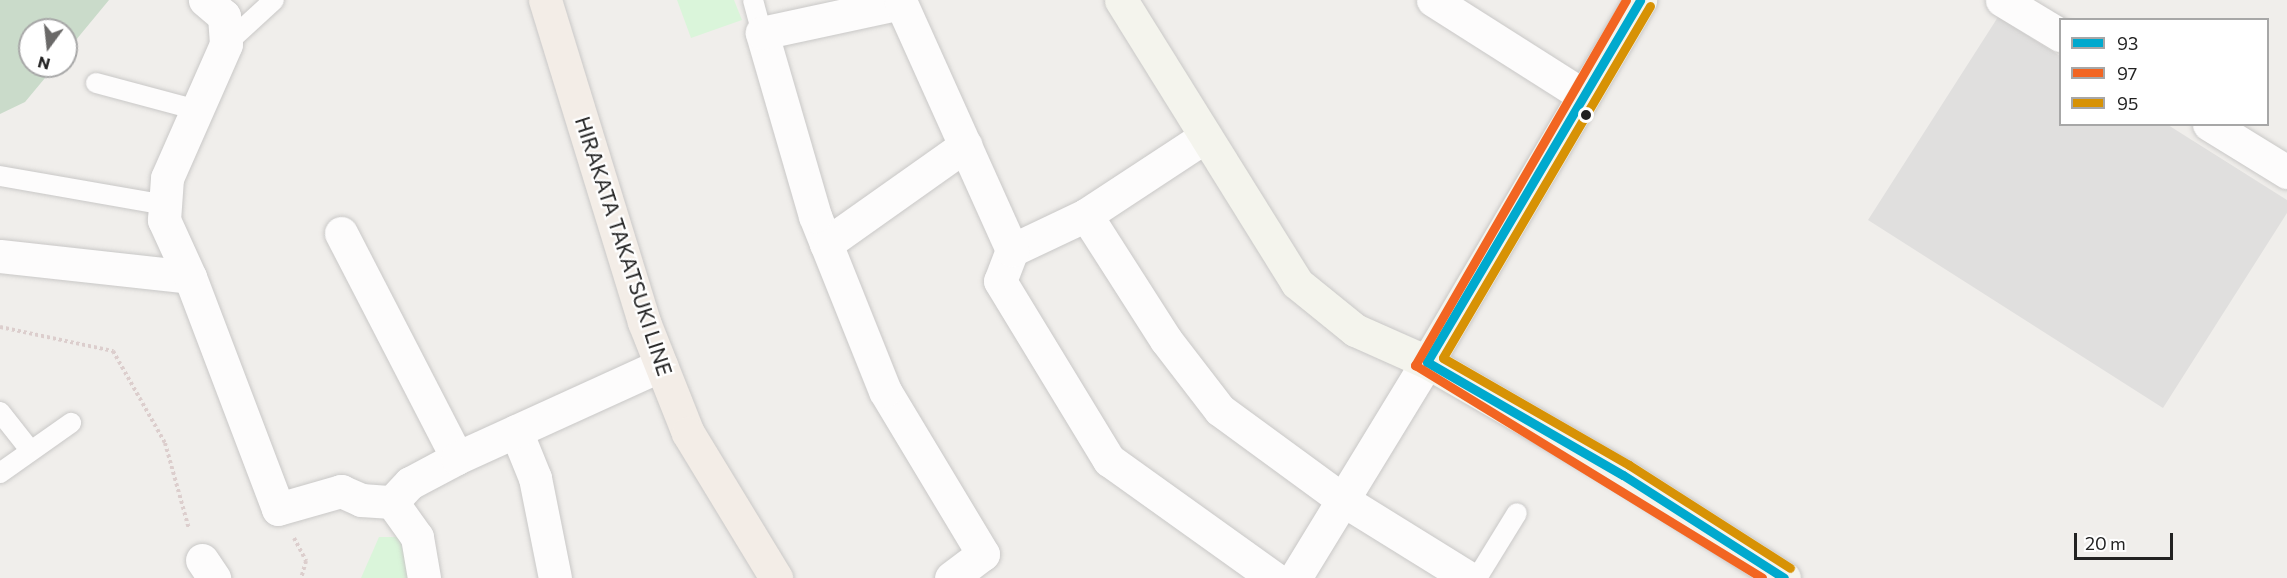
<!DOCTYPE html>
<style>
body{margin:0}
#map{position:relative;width:2287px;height:578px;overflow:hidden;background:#f0eeeb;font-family:Commissioner,sans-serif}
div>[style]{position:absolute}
.cemetery>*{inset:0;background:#cadbca}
.park>*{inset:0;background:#daf5da}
.parking>*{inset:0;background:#e0dfde}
.path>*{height:4px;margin-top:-2px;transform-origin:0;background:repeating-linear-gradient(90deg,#dccecd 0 3px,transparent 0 6px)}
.roads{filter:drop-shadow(0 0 2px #c9c8c7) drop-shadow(0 0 2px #c9c8c7)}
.lane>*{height:20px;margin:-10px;padding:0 10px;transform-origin:10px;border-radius:10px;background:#fdfcfc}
.street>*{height:33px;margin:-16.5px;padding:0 16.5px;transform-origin:16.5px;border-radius:16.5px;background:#fdfcfc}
.secondary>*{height:33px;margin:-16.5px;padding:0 16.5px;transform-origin:16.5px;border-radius:16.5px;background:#f4f4ed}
.primary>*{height:33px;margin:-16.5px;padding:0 16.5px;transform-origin:16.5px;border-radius:16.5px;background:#f3ede7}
.bus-1>*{height:9px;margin:-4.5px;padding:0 4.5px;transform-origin:4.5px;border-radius:4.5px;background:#00a9ce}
.bus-2>*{height:9px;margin:-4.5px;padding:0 4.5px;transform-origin:4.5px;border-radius:4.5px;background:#f26522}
.bus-3>*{height:9px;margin:-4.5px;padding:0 4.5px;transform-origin:4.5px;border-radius:4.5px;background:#d79205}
.dots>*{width:16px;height:16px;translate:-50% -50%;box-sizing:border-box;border:3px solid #fff;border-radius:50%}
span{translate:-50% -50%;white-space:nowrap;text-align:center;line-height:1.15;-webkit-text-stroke:4.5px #fff;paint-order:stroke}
.street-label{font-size:21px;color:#222}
.legend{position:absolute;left:2059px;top:18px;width:210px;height:108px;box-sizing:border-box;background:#fff;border:2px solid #a7a7a7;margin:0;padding:8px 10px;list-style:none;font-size:18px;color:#222}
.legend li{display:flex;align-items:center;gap:12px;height:30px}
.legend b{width:30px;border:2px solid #a7a7a7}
.north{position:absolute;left:18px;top:18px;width:60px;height:60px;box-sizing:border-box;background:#fff;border:2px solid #a7a7a7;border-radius:50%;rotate:195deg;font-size:16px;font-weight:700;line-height:24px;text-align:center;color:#222}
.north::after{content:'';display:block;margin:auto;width:21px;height:27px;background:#6a6968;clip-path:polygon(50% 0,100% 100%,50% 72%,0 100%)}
.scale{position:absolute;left:2074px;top:533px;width:99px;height:27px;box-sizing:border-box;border:3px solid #222;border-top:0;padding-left:8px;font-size:18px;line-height:21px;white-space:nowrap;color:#222;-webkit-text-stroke:4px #fff;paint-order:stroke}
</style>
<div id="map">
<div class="cemetery">
<i style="clip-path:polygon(0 0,109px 0,66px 52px,66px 30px,30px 30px,30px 66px,55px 66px,25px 102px,0 114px)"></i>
</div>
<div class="park">
<i style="clip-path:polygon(677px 0,734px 0,742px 20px,691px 38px)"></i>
<i style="clip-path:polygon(379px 537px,398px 537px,416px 578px,361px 578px)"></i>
</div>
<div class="parking">
<i style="clip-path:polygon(1998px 17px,2060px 56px,2060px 124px,2168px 125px,2287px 200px,2287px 213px,2163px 408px,1868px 220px)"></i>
</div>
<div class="path">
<i style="left:0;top:327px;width:116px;rotate:12deg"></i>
<i style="left:113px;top:351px;width:106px;rotate:60.5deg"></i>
<i style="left:165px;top:443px;width:89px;rotate:74.4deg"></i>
<i style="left:294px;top:538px;width:26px;rotate:62deg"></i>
<i style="left:306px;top:561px;width:18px;rotate:106deg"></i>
</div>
<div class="roads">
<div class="lane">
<i style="left:753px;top:0;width:34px;rotate:75deg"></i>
<i style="left:226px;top:44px;width:65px;rotate:-42.5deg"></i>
<i style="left:96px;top:83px;width:101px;rotate:14.9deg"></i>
<i style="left:0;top:176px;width:169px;rotate:9.9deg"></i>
<i style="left:0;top:412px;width:48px;rotate:51.7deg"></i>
<i style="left:0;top:473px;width:87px;rotate:-35.2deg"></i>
<i style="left:1477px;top:578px;width:76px;rotate:-58.4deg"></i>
</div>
<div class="street">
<i style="left:1433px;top:0;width:175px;rotate:32.4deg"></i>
<i style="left:2002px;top:0;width:68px;rotate:31.1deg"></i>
<i style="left:2209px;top:124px;width:92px;rotate:31.6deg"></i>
<i style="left:1203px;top:138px;width:140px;rotate:146.7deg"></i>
<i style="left:1086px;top:215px;width:82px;rotate:154.7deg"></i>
<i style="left:1012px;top:250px;width:33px;rotate:111deg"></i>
<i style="left:1000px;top:281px;width:210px;rotate:58.7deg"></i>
<i style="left:1109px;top:460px;width:203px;rotate:35.6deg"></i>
<i style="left:1086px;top:215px;width:148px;rotate:57.4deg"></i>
<i style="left:1166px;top:340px;width:88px;rotate:52.4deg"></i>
<i style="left:1220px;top:410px;width:152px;rotate:36.2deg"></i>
<i style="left:1343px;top:500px;width:148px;rotate:31.8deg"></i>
<i style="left:341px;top:233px;width:253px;rotate:62.7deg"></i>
<i style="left:826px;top:244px;width:171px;rotate:-35.3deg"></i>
<i style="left:0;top:256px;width:191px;rotate:6.3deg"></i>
<i style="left:190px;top:277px;width:248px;rotate:69.2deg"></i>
<i style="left:278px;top:509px;width:66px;rotate:-15.9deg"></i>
<i style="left:341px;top:491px;width:22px;rotate:24deg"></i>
<i style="left:361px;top:500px;width:31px;rotate:4deg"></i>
<i style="left:392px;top:502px;width:43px;rotate:54.5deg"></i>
<i style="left:417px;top:537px;width:42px;rotate:80.3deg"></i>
<i style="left:190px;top:277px;width:63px;rotate:-114.5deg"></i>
<i style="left:164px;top:220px;width:42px;rotate:-85.9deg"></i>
<i style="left:167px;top:178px;width:146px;rotate:-66.2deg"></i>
<i style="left:226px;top:44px;width:28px;rotate:-94deg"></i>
<i style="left:224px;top:16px;width:25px;rotate:-140deg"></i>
<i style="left:516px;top:431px;width:51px;rotate:68deg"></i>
<i style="left:535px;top:478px;width:102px;rotate:78.7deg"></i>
<i style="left:392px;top:502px;width:26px;rotate:-47deg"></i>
<i style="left:410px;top:483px;width:53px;rotate:-28deg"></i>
<i style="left:457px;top:458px;width:224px;rotate:-24.5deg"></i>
<i style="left:202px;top:560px;width:22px;rotate:56deg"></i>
<i style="left:951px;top:578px;width:40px;rotate:-37deg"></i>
<i style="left:983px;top:554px;width:190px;rotate:-121deg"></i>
<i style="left:885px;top:391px;width:188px;rotate:-111.8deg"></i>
<i style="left:815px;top:216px;width:191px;rotate:-106.2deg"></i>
<i style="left:762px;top:33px;width:142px;rotate:-12.2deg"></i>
<i style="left:901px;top:3px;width:271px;rotate:65.8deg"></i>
<i style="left:1295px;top:578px;width:253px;rotate:-58.6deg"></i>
</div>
<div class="secondary">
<i style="left:1121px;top:0;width:333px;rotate:58.1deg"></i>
<i style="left:1297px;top:283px;width:75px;rotate:39deg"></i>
<i style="left:1355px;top:330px;width:79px;rotate:24deg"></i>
<i style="left:1427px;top:362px;width:226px;rotate:30deg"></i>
<i style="left:1623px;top:475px;width:191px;rotate:32.6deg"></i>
<i style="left:1427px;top:362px;width:420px;rotate:-59.5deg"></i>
</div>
<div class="primary">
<i style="left:545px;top:0;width:337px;rotate:72.9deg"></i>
<i style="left:644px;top:322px;width:119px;rotate:68.4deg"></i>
<i style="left:688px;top:433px;width:170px;rotate:58.7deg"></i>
</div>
</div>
<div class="bus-1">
<i style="left:1427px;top:362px;width:420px;rotate:-59.5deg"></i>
<i style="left:1427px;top:362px;width:226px;rotate:30deg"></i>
<i style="left:1623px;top:475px;width:191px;rotate:32.6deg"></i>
</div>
<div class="bus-2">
<i style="left:1626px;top:0;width:422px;rotate:120deg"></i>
<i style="left:1415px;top:365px;width:407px;rotate:31.5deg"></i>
</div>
<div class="bus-3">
<i style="left:1650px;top:6px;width:408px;rotate:120.5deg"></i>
<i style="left:1443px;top:358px;width:215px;rotate:29.9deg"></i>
<i style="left:1629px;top:465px;width:191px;rotate:32.6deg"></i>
</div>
<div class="dots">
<i style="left:1586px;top:115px;background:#222"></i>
</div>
<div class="street-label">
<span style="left:624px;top:246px;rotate:72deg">HIRAKATA TAKATSUKI LINE</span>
</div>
<ul class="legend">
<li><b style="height:8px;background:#00a9ce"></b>93</li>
<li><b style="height:8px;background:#f26522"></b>97</li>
<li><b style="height:8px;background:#d79205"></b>95</li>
</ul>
<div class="north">N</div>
<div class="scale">20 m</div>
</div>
